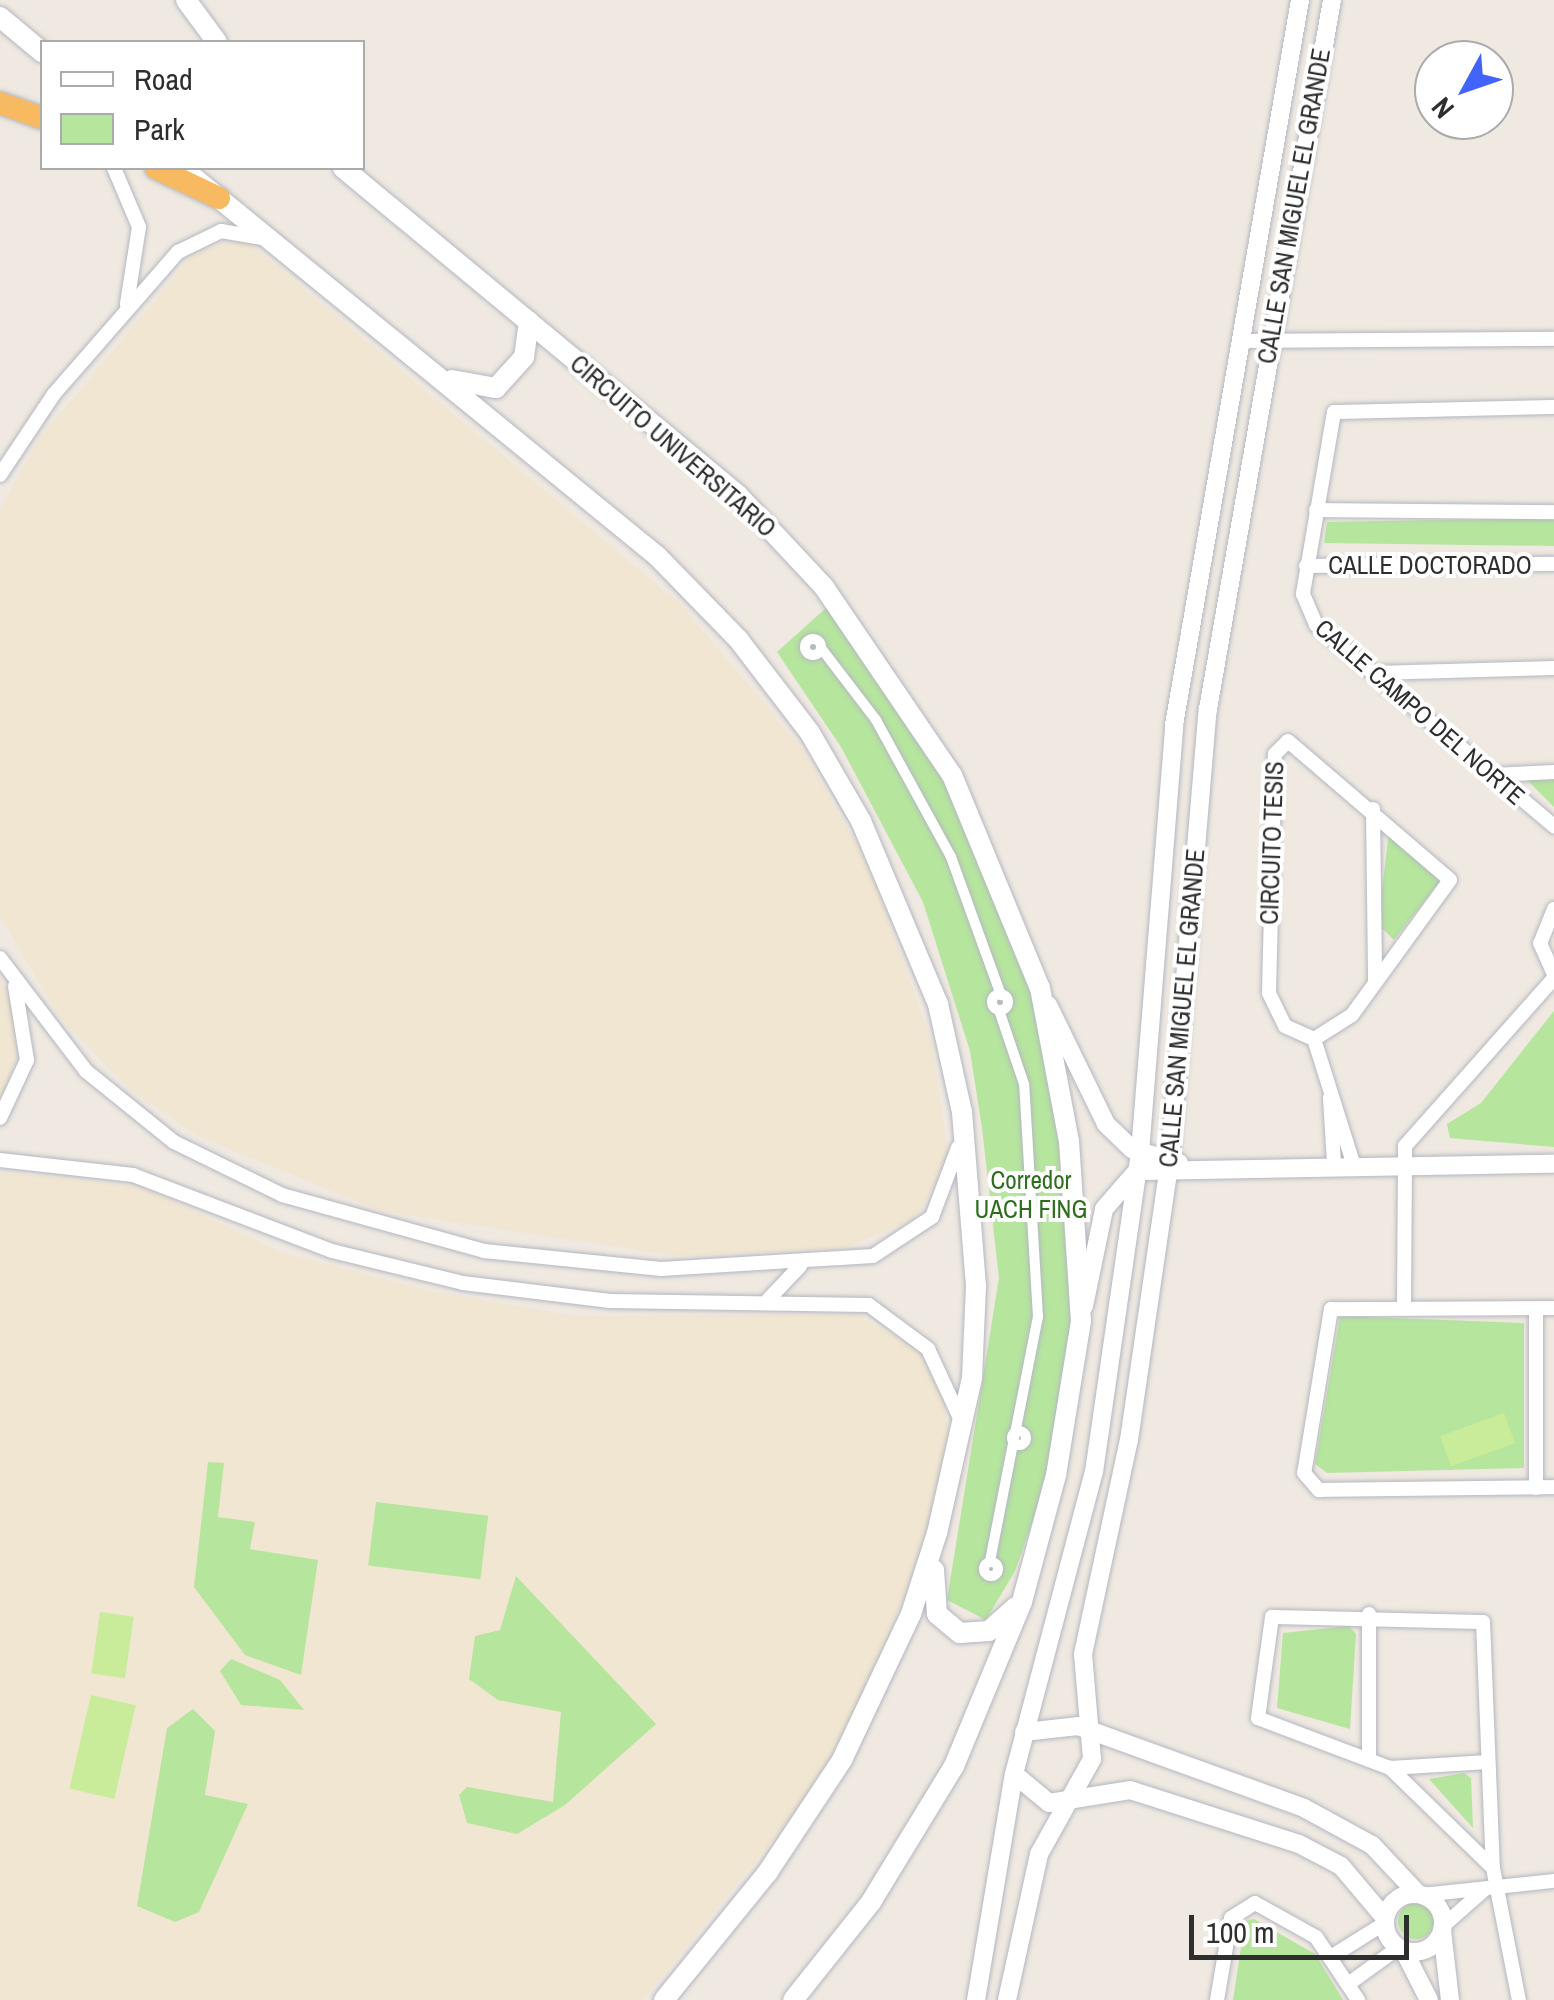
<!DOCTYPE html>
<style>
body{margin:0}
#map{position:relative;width:1554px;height:2000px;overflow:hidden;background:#efe9e1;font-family:"Archivo Narrow",sans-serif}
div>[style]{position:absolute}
.education>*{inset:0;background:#f0e6d1}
.green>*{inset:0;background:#b6e59e;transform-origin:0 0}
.round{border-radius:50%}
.pitch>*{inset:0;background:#c9ec9a;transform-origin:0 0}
.roads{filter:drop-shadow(0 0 2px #b4b7c1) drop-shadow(0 0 2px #b4b7c1)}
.pedestrian>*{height:10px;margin:-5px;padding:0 5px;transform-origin:5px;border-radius:5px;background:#fff}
.pedestrian>.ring{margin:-5px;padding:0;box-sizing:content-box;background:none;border:10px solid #fff;border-radius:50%}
.minor>*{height:14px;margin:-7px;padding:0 7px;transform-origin:7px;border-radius:7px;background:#fff}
.tertiary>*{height:18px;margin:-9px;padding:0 9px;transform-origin:9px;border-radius:9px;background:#fff}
.tertiary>.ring{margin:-9px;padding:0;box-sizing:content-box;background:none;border:18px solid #fff;border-radius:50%}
.secondary>*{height:20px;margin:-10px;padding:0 10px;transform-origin:10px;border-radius:10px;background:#fff}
.trunk>*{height:22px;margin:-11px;padding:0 11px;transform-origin:11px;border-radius:11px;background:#f8ba60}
span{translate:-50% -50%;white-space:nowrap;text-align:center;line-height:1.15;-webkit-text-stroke:8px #fff;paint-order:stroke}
.street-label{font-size:25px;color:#2e2e2e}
.park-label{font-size:25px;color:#2c6e1b}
.legend{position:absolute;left:40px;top:40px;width:325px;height:130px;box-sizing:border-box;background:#fff;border:2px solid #ababab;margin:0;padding:12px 18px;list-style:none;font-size:30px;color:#2e2e2e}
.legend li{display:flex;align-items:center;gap:20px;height:50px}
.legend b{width:50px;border:2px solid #ababab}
.north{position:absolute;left:1414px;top:40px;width:100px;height:100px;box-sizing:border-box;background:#fff;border:2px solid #ababab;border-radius:50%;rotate:230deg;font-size:28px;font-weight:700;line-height:40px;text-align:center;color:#2e2e2e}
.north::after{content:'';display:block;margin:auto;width:35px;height:45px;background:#4264fb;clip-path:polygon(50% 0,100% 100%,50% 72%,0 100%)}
.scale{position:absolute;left:1189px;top:1915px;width:220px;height:45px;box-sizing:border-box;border:5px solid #2e2e2e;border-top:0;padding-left:12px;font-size:30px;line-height:35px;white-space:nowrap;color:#2e2e2e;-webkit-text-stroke:8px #fff;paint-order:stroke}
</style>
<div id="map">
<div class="education">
<i style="clip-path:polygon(244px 239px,680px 604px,800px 746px,870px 868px,932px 1044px,949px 1162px,914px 1219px,844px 1248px,678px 1256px,381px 1211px,196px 1135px,131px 1090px,60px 1018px,0 916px,0 509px,40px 438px,195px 252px)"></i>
<i style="clip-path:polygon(0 977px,24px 1035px,0 1106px)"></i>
<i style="clip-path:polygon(0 1172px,142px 1187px,284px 1253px,431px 1291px,574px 1316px,855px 1314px,917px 1348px,941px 1383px,950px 1444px,930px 1530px,874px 1672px,813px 1790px,643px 2000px,0 2000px)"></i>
</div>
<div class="green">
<i style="clip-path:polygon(1554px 518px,1554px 546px,1324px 543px,1327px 522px)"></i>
<i style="clip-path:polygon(827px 607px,910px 715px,969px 825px,1038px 1010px,1063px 1130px,1072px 1318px,1054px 1460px,1015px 1571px,986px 1620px,947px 1600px,999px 1278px,982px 1128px,970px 1051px,923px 902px,841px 747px,777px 652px)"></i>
<i style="clip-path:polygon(1554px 776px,1554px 807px,1527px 780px)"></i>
<i style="clip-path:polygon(1389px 832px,1442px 879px,1394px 940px,1378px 924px)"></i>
<i style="clip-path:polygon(1554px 1011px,1554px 1147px,1450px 1138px,1447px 1124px,1481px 1103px)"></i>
<i style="clip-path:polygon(1340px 1316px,1524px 1323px,1524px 1468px,1327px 1473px,1315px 1464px)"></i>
<i style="clip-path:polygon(208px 1462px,224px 1463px,218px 1517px,255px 1522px,250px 1549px,318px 1560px,301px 1675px,245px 1655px,194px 1587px)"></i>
<i style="left:376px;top:1502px;width:113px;height:64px;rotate:7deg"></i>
<i style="clip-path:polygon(516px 1576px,656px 1724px,565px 1805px,517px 1834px,467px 1823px,459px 1795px,467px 1787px,553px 1802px,561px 1712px,498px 1700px,469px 1679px,475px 1636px,500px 1630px)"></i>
<i style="clip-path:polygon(1349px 1626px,1356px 1634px,1350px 1729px,1277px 1708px,1283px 1633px)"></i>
<i style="clip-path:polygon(231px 1659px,280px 1680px,304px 1710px,241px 1705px,220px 1671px)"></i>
<i style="clip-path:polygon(193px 1709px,215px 1731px,205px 1795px,248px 1804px,199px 1912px,175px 1922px,137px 1906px,167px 1728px)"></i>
<i style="clip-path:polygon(1464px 1773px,1471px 1778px,1473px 1828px,1429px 1779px)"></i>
<i class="round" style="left:1398px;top:1903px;width:36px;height:36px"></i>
<i style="clip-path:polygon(1254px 1919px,1315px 1954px,1343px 2000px,1233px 2000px,1245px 1921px)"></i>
</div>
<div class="pitch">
<i style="left:1504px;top:1413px;width:32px;height:68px;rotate:70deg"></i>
<i style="left:100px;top:1612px;width:34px;height:62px;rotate:8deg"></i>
<i style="left:91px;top:1695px;width:46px;height:96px;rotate:13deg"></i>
</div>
<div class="roads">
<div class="pedestrian">
<i class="ring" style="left:805px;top:639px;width:6px;height:6px"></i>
<i style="left:821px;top:648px;width:91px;rotate:52.6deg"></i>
<i style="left:876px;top:720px;width:156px;rotate:61.3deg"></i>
<i style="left:951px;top:857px;width:147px;rotate:70.1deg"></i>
<i class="ring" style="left:992px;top:994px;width:6px;height:6px"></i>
<i class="ring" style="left:1012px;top:1431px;width:4px;height:4px"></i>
<i style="left:990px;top:1561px;width:249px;rotate:-78.9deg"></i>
<i style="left:1038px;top:1317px;width:233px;rotate:-93.4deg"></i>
<i style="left:1024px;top:1084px;width:78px;rotate:-108.7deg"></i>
<i class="ring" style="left:984px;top:1562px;width:4px;height:4px"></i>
</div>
<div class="minor">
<i style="left:114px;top:168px;width:64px;rotate:67deg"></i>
<i style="left:139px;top:227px;width:78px;rotate:98.9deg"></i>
<i style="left:1242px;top:341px;width:312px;rotate:-0.4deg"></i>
<i style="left:1554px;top:407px;width:220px;rotate:178.7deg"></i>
<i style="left:1334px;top:412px;width:185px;rotate:99.7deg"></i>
<i style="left:1303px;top:594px;width:34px;rotate:67deg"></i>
<i style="left:1316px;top:625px;width:312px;rotate:40.2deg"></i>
<i style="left:0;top:475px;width:97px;rotate:-56.3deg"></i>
<i style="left:54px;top:394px;width:189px;rotate:-48.9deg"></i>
<i style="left:178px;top:252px;width:48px;rotate:-26deg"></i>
<i style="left:221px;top:231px;width:42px;rotate:9.7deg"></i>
<i style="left:1316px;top:510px;width:238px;rotate:0.5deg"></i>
<i style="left:1306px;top:566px;width:248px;rotate:-0.5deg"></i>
<i style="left:1375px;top:673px;width:179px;rotate:-1.6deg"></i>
<i style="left:1288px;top:741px;width:213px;rotate:40.6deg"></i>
<i style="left:1450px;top:880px;width:167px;rotate:126deg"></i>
<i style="left:1352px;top:1015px;width:45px;rotate:147.7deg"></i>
<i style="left:1314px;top:1039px;width:32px;rotate:-156deg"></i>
<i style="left:1285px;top:1026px;width:37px;rotate:-116deg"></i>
<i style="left:1269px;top:993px;width:239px;rotate:-88.6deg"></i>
<i style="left:1275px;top:754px;width:18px;rotate:-45deg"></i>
<i style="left:1493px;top:775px;width:61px;rotate:-2.8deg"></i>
<i style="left:1373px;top:809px;width:173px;rotate:89.3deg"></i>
<i style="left:1554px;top:909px;width:37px;rotate:112deg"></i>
<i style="left:1540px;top:943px;width:35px;rotate:66deg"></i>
<i style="left:0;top:958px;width:142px;rotate:52.7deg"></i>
<i style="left:86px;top:1071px;width:113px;rotate:38.9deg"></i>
<i style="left:174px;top:1142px;width:120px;rotate:26.1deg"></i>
<i style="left:282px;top:1195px;width:210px;rotate:15.5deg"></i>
<i style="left:484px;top:1251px;width:178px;rotate:5.8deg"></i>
<i style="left:661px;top:1269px;width:212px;rotate:-3.5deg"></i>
<i style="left:873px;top:1256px;width:71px;rotate:-33.5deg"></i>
<i style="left:932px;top:1217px;width:74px;rotate:-69.4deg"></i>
<i style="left:1314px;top:1039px;width:130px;rotate:72.5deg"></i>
<i style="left:1330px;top:1098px;width:65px;rotate:86.5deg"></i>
<i style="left:0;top:1118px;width:64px;rotate:-65deg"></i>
<i style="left:27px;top:1060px;width:75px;rotate:-99.2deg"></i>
<i style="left:0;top:1160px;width:134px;rotate:6.4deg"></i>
<i style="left:133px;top:1175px;width:213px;rotate:20.9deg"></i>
<i style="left:332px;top:1251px;width:135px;rotate:13.7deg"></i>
<i style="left:463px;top:1283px;width:148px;rotate:7deg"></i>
<i style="left:610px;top:1301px;width:259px;rotate:0.9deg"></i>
<i style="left:869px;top:1305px;width:74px;rotate:36.7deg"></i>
<i style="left:928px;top:1349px;width:78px;rotate:65.1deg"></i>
<i style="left:766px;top:1302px;width:50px;rotate:-46.6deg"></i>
<i style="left:1404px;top:1305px;width:159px;rotate:-89.6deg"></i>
<i style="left:1405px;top:1146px;width:225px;rotate:-48.4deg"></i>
<i style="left:1554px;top:1308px;width:223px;rotate:179.7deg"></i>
<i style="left:1331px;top:1309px;width:166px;rotate:99.3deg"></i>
<i style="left:1304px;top:1473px;width:23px;rotate:49deg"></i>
<i style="left:1319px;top:1490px;width:235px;rotate:-0.7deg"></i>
<i style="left:1536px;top:1309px;width:179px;rotate:90deg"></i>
<i style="left:1369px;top:1755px;width:141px;rotate:-90deg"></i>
<i style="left:1390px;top:1768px;width:98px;rotate:-3.5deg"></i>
<i style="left:1493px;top:1868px;width:144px;rotate:-135.8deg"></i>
<i style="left:1390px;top:1768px;width:141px;rotate:-159.3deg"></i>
<i style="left:1258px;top:1718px;width:102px;rotate:-82.1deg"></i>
<i style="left:1272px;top:1617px;width:211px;rotate:1.4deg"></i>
<i style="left:1483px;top:1622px;width:246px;rotate:87.7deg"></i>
<i style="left:1493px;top:1868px;width:135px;rotate:78.9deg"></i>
<i style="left:1422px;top:1895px;width:133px;rotate:-6.1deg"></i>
<i style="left:1443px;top:1926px;width:56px;rotate:-41.4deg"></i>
<i style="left:1334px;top:1955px;width:60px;rotate:-32.1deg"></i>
<i style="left:1351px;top:1982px;width:58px;rotate:-35.9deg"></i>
<i style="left:1217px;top:2000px;width:83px;rotate:-80.3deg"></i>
<i style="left:1231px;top:1918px;width:28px;rotate:-32deg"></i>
<i style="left:1255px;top:1903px;width:70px;rotate:29.1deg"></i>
<i style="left:1316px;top:1937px;width:76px;rotate:56.3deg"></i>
</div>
<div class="tertiary">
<i style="left:1048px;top:1005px;width:132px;rotate:64deg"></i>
<i style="left:1106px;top:1124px;width:36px;rotate:44deg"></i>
<i style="left:1132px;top:1149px;width:49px;rotate:16.6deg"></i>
<i style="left:1084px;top:1306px;width:99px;rotate:-78.3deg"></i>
<i style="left:1104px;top:1209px;width:50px;rotate:-49deg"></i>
<i style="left:1137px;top:1171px;width:417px;rotate:-1deg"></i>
<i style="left:1024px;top:1732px;width:54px;rotate:-6.3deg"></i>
<i style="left:1078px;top:1726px;width:240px;rotate:19.9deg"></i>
<i style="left:1304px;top:1808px;width:77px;rotate:28.6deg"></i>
<i style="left:1372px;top:1845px;width:67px;rotate:46.8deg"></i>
<i style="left:1014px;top:1774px;width:45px;rotate:39.6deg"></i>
<i style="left:1049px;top:1803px;width:82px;rotate:-9.1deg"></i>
<i style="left:1130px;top:1790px;width:177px;rotate:17.7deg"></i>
<i style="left:1299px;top:1844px;width:47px;rotate:27.6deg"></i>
<i style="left:1341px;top:1866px;width:68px;rotate:49.8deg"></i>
<i class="ring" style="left:1385px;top:1894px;width:40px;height:40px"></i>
<i style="left:1442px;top:1930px;width:70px;rotate:83.5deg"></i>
<i style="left:1404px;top:1951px;width:55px;rotate:63deg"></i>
<i style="left:976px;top:2000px;width:229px;rotate:-80.5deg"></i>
<i style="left:1014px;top:1774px;width:312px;rotate:-75.2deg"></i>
<i style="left:1094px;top:1472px;width:323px;rotate:-81.8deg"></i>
<i style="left:1140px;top:1152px;width:428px;rotate:-85.4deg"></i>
<i style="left:1174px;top:725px;width:736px;rotate:-80.14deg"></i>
<i style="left:1007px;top:2000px;width:149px;rotate:-77.6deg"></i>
<i style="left:1039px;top:1854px;width:109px;rotate:-60.8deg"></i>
<i style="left:1092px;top:1759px;width:105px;rotate:-94.9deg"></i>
<i style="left:1083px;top:1654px;width:219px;rotate:-77.9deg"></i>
<i style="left:1129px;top:1440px;width:285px;rotate:-81.7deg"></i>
<i style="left:1170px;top:1158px;width:451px;rotate:-85.2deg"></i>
<i style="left:1208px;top:709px;width:720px;rotate:-80.08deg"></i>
</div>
<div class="secondary">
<i style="left:186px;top:0;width:52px;rotate:53.6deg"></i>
<i style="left:0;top:17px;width:55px;rotate:39.8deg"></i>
<i style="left:182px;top:168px;width:613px;rotate:39.24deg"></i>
<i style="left:657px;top:556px;width:116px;rotate:45.7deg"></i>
<i style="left:738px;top:639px;width:118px;rotate:52.5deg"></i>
<i style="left:810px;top:733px;width:102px;rotate:59.9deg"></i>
<i style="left:861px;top:821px;width:199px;rotate:67.2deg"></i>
<i style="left:938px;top:1004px;width:111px;rotate:77.5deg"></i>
<i style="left:962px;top:1112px;width:175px;rotate:85.4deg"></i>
<i style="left:976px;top:1286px;width:92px;rotate:92.5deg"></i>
<i style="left:972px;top:1378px;width:159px;rotate:102.7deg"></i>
<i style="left:937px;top:1533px;width:85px;rotate:107.8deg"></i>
<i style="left:911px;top:1614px;width:161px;rotate:115.3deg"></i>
<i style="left:842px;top:1760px;width:134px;rotate:123.5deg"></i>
<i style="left:768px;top:1872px;width:165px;rotate:129.1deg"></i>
<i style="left:343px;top:168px;width:513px;rotate:39.62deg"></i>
<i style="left:738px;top:495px;width:126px;rotate:46.9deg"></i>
<i style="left:824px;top:587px;width:227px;rotate:55.8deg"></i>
<i style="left:952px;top:775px;width:230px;rotate:67.6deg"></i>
<i style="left:1040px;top:988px;width:156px;rotate:79.3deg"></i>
<i style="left:1069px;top:1141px;width:180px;rotate:86.2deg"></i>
<i style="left:1081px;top:1321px;width:156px;rotate:99.2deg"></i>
<i style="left:1056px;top:1475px;width:131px;rotate:105deg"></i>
<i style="left:1022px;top:1602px;width:178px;rotate:112.5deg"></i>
<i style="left:954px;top:1766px;width:159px;rotate:121.4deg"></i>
<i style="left:871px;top:1902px;width:125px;rotate:128.5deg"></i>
<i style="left:452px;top:380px;width:45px;rotate:10.3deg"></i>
<i style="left:496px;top:388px;width:42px;rotate:-47.9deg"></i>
<i style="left:524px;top:357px;width:36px;rotate:-82deg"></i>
<i style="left:934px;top:1570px;width:44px;rotate:86.1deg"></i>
<i style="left:937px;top:1614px;width:30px;rotate:40deg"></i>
<i style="left:960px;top:1633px;width:29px;rotate:-4deg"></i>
<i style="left:989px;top:1631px;width:36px;rotate:-42deg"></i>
</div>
<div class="trunk">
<i style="left:0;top:103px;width:45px;rotate:19.7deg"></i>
<i style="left:156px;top:168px;width:70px;rotate:25.5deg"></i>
</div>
</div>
<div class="street-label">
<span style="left:1294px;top:206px;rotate:-80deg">CALLE SAN MIGUEL EL GRANDE</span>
<span style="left:673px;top:446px;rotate:41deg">CIRCUITO UNIVERSITARIO</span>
<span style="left:1430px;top:565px">CALLE DOCTORADO</span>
<span style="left:1420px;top:712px;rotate:41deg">CALLE CAMPO DEL NORTE</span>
<span style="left:1272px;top:843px;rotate:-88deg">CIRCUITO TESIS</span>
<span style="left:1182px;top:1008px;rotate:-85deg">CALLE SAN MIGUEL EL GRANDE</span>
</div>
<div class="park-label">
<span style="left:1031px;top:1195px">Corredor<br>UACH FING</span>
</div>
<ul class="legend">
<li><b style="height:12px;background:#fff"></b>Road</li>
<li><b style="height:28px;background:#b6e59e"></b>Park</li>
</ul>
<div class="north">N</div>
<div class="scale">100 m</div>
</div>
